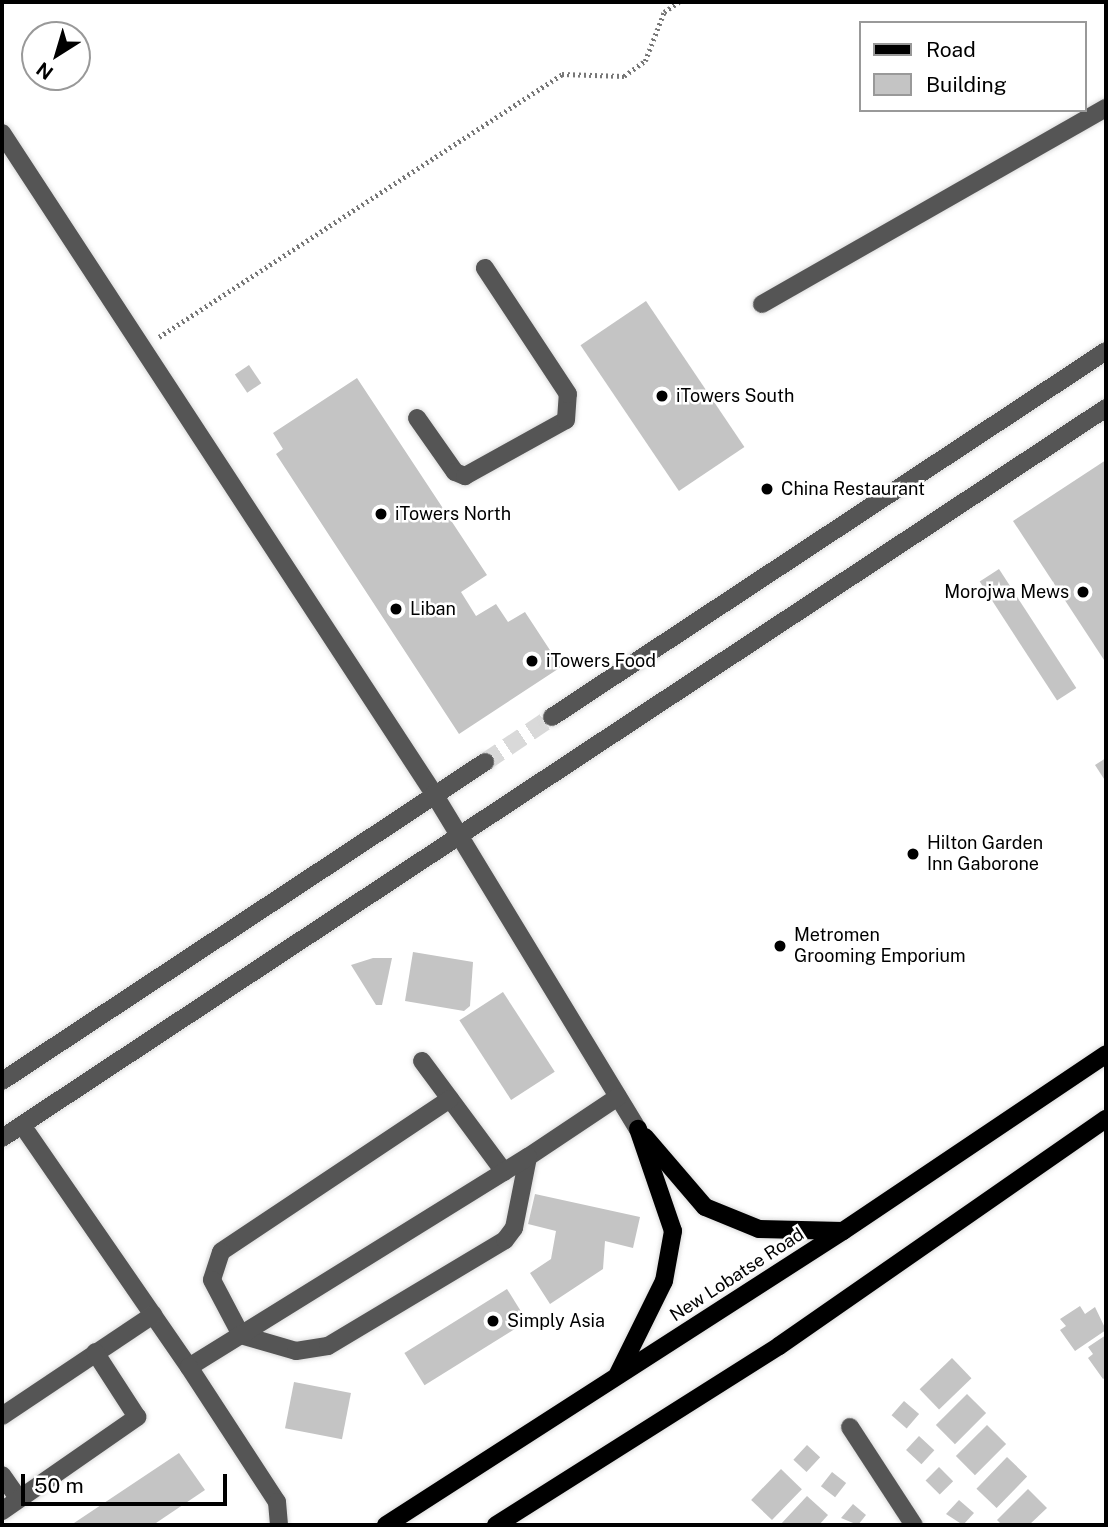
<!DOCTYPE html>
<style>
body{margin:0}
#map{position:relative;width:1108px;height:1527px;overflow:hidden;background:#fff;font-family:"Public Sans",sans-serif}
div>[style]{position:absolute}
.building>*{inset:0;background:#c4c4c4;transform-origin:0 0}
.minor-tunnel>*{height:18px;margin-top:-9px;transform-origin:0;background:repeating-linear-gradient(90deg,#d9d9d9 0 18px,transparent 0 27px)}
.path>*{height:4.5px;margin-top:-2.25px;transform-origin:0;background:repeating-linear-gradient(90deg,#777 0 2px,transparent 0 5.5px)}
.roads{filter:drop-shadow(0 0 2px #dbdbdb) drop-shadow(0 0 2px #dbdbdb)}
.minor>*{height:18px;margin:-9px;padding:0 9px;transform-origin:9px;border-radius:9px;background:#555}
.major>*{height:18px;margin:-9px;padding:0 9px;transform-origin:9px;border-radius:9px;background:#000}
.dots>*{width:19px;height:19px;translate:-50% -50%;box-sizing:border-box;border:4px solid #fff;border-radius:50%}
span{translate:-50% -50%;white-space:nowrap;text-align:center;line-height:1.15;-webkit-text-stroke:5px #fff;paint-order:stroke}
.poi-label{font-size:18px;color:#000}
.left{translate:0 -50%;text-align:left}
.right{translate:-100% -50%;text-align:right}
.street-label{font-size:18px;color:#000}
.frame{position:absolute;inset:0;border:4px solid #000;pointer-events:none}
.legend{position:absolute;left:859px;top:21px;width:228px;height:91px;box-sizing:border-box;background:#fff;border:2px solid #999;margin:0;padding:9px 12px;list-style:none;font-size:21px;color:#000}
.legend li{display:flex;align-items:center;gap:14px;height:35px}
.legend b{width:35px;border:2px solid #999}
.north{position:absolute;left:21px;top:21px;width:70px;height:70px;box-sizing:border-box;background:#fff;border:2px solid #999;border-radius:50%;rotate:217deg;font-size:19px;font-weight:700;line-height:28px;text-align:center;color:#000}
.north::after{content:'';display:block;margin:auto;width:24px;height:32px;background:#000;clip-path:polygon(50% 0,100% 100%,50% 72%,0 100%)}
.scale{position:absolute;left:21px;top:1474px;width:206px;height:32px;box-sizing:border-box;border:4px solid #000;border-top:0;padding-left:9px;font-size:21px;line-height:24px;white-space:nowrap;color:#000;-webkit-text-stroke:5px #fff;paint-order:stroke}
</style>
<div id="map">
<div class="building">
<i style="left:646px;top:301px;width:176px;height:79px;rotate:56deg"></i>
<i style="left:249px;top:365px;width:22px;height:17px;rotate:56deg"></i>
<i style="clip-path:polygon(357px 378px,487px 575px,461px 592px,476px 616px,496px 604px,508px 622px,525px 612px,561px 667px,459px 734px,276px 454px,283px 449px,273px 433px)"></i>
<i style="clip-path:polygon(1106px 460px,1106px 663px,1013px 521px)"></i>
<i style="left:999px;top:569px;width:142px;height:23px;rotate:57deg"></i>
<i style="clip-path:polygon(1106px 758px,1106px 782px,1095px 765px)"></i>
<i style="clip-path:polygon(413px 952px,473px 962px,470px 1006px,464px 1011px,405px 1001px)"></i>
<i style="clip-path:polygon(373px 958px,392px 958px,382px 1005px,376px 1005px,351px 965px)"></i>
<i style="left:503px;top:992px;width:95px;height:52px;rotate:57deg"></i>
<i style="clip-path:polygon(535px 1194px,640px 1217px,633px 1248px,605px 1241px,603px 1269px,550px 1304px,530px 1273px,551px 1259px,556px 1231px,528px 1224px)"></i>
<i style="left:507px;top:1289px;width:38px;height:121px;rotate:58deg"></i>
<i style="clip-path:polygon(1080px 1306px,1085px 1314px,1095px 1307px,1106px 1330px,1075px 1351px,1060px 1330px,1066px 1326px,1060px 1319px)"></i>
<i style="clip-path:polygon(1106px 1335px,1106px 1377px,1103px 1379px,1088px 1358px,1093px 1354px,1088px 1347px)"></i>
<i style="left:952px;top:1358px;width:28px;height:45px;rotate:46deg"></i>
<i style="left:294px;top:1382px;width:58px;height:47px;rotate:11deg"></i>
<i style="left:967px;top:1394px;width:27px;height:44px;rotate:45deg"></i>
<i style="left:904px;top:1401px;width:20px;height:19px;rotate:41deg"></i>
<i style="left:987px;top:1425px;width:27px;height:44px;rotate:45deg"></i>
<i style="left:919px;top:1436px;width:21px;height:19px;rotate:43deg"></i>
<i style="left:807px;top:1445px;width:18px;height:20px;rotate:43deg"></i>
<i style="clip-path:polygon(179px 1453px,205px 1490px,153px 1525px,71px 1525px)"></i>
<i style="left:1007px;top:1457px;width:28px;height:44px;rotate:44deg"></i>
<i style="left:939px;top:1467px;width:20px;height:19px;rotate:45deg"></i>
<i style="left:781px;top:1469px;width:29px;height:43px;rotate:44deg"></i>
<i style="left:832px;top:1472px;width:18px;height:18px;rotate:38deg"></i>
<i style="clip-path:polygon(1028px 1489px,1047px 1508px,1029px 1525px,1002px 1525px,997px 1520px)"></i>
<i style="clip-path:polygon(807px 1496px,828px 1515px,819px 1525px,780px 1525px)"></i>
<i style="clip-path:polygon(959px 1500px,974px 1513px,963px 1525px,946px 1514px)"></i>
<i style="clip-path:polygon(853px 1504px,866px 1515px,858px 1525px,841px 1518px)"></i>
</div>
<div class="minor-tunnel">
<i style="left:485px;top:762px;width:81px;rotate:-33.9deg"></i>
</div>
<div class="path">
<i style="left:159px;top:337px;width:481px;rotate:-33.1deg"></i>
<i style="left:562px;top:74px;width:62px;rotate:1.8deg"></i>
<i style="left:624px;top:76px;width:26px;rotate:-36deg"></i>
<i style="left:645px;top:61px;width:53px;rotate:-68.8deg"></i>
<i style="left:664px;top:12px;width:18px;rotate:-34deg"></i>
</div>
<div class="roads">
<div class="minor">
<i style="left:2px;top:133px;width:790px;rotate:56.83deg"></i>
<i style="left:434px;top:794px;width:392px;rotate:58.7deg"></i>
<i style="left:762px;top:304px;width:396px;rotate:-29.7deg"></i>
<i style="left:417px;top:418px;width:66px;rotate:54.9deg"></i>
<i style="left:455px;top:472px;width:11px;rotate:22deg"></i>
<i style="left:465px;top:476px;width:115px;rotate:-29deg"></i>
<i style="left:566px;top:420px;width:26px;rotate:-86deg"></i>
<i style="left:568px;top:394px;width:151px;rotate:-123.4deg"></i>
<i style="left:552px;top:717px;width:664px;rotate:-33.45deg"></i>
<i style="left:422px;top:1061px;width:138px;rotate:53.5deg"></i>
<i style="left:2px;top:1081px;width:579px;rotate:-33.44deg"></i>
<i style="left:450px;top:1099px;width:275px;rotate:146.3deg"></i>
<i style="left:221px;top:1252px;width:29px;rotate:108deg"></i>
<i style="left:212px;top:1280px;width:62px;rotate:62.2deg"></i>
<i style="left:241px;top:1335px;width:57px;rotate:16.2deg"></i>
<i style="left:296px;top:1351px;width:32px;rotate:-9deg"></i>
<i style="left:328px;top:1346px;width:206px;rotate:-30.9deg"></i>
<i style="left:505px;top:1240px;width:15px;rotate:-53deg"></i>
<i style="left:514px;top:1228px;width:72px;rotate:-78.8deg"></i>
<i style="left:528px;top:1157px;width:108px;rotate:-33.7deg"></i>
<i style="left:22px;top:1125px;width:294px;rotate:55.4deg"></i>
<i style="left:189px;top:1367px;width:399px;rotate:-31.8deg"></i>
<i style="left:2px;top:1138px;width:1324px;rotate:-33.47deg"></i>
<i style="left:189px;top:1367px;width:161px;rotate:56.9deg"></i>
<i style="left:277px;top:1502px;width:23px;rotate:85deg"></i>
<i style="left:2px;top:1416px;width:182px;rotate:-33.8deg"></i>
<i style="left:850px;top:1427px;width:117px;rotate:56.9deg"></i>
<i style="left:2px;top:1475px;width:29px;rotate:55deg"></i>
<i style="left:2px;top:1511px;width:165px;rotate:-34.8deg"></i>
<i style="left:137px;top:1417px;width:77px;rotate:-122.9deg"></i>
</div>
<div class="major">
<i style="left:645px;top:1137px;width:92px;rotate:49.4deg"></i>
<i style="left:705px;top:1207px;width:58px;rotate:22.2deg"></i>
<i style="left:759px;top:1229px;width:84px;rotate:1.4deg"></i>
<i style="left:618px;top:1374px;width:104px;rotate:-63.7deg"></i>
<i style="left:664px;top:1281px;width:51px;rotate:-79.8deg"></i>
<i style="left:673px;top:1231px;width:108px;rotate:-108.9deg"></i>
<i style="left:386px;top:1525px;width:543px;rotate:-32.75deg"></i>
<i style="left:843px;top:1231px;width:317px;rotate:-33.9deg"></i>
<i style="left:496px;top:1525px;width:335px;rotate:-32.3deg"></i>
<i style="left:779px;top:1346px;width:398px;rotate:-34.8deg"></i>
</div>
</div>
<div class="dots">
<i style="left:662px;top:396px;background:#000"></i>
<i style="left:767px;top:489px;background:#000"></i>
<i style="left:381px;top:514px;background:#000"></i>
<i style="left:1083px;top:592px;background:#000"></i>
<i style="left:396px;top:609px;background:#000"></i>
<i style="left:532px;top:661px;background:#000"></i>
<i style="left:913px;top:854px;background:#000"></i>
<i style="left:780px;top:946px;background:#000"></i>
<i style="left:493px;top:1321px;background:#000"></i>
</div>
<div class="poi-label">
<span class="left" style="left:676px;top:396px">iTowers South</span>
<span class="left" style="left:781px;top:489px">China Restaurant</span>
<span class="left" style="left:395px;top:514px">iTowers North</span>
<span class="right" style="left:1069px;top:592px">Morojwa Mews</span>
<span class="left" style="left:410px;top:609px">Liban</span>
<span class="left" style="left:546px;top:661px">iTowers Food</span>
<span class="left" style="left:927px;top:854px">Hilton Garden<br>Inn Gaborone</span>
<span class="left" style="left:794px;top:946px">Metromen<br>Grooming Emporium</span>
<span class="left" style="left:507px;top:1321px">Simply Asia</span>
</div>
<div class="street-label">
<span style="left:737px;top:1275px;rotate:-33deg">New Lobatse Road</span>
</div>
<div class="frame"></div>
<ul class="legend">
<li><b style="height:9px;background:#000"></b>Road</li>
<li><b style="height:19px;background:#c4c4c4"></b>Building</li>
</ul>
<div class="north">N</div>
<div class="scale">50 m</div>
</div>
